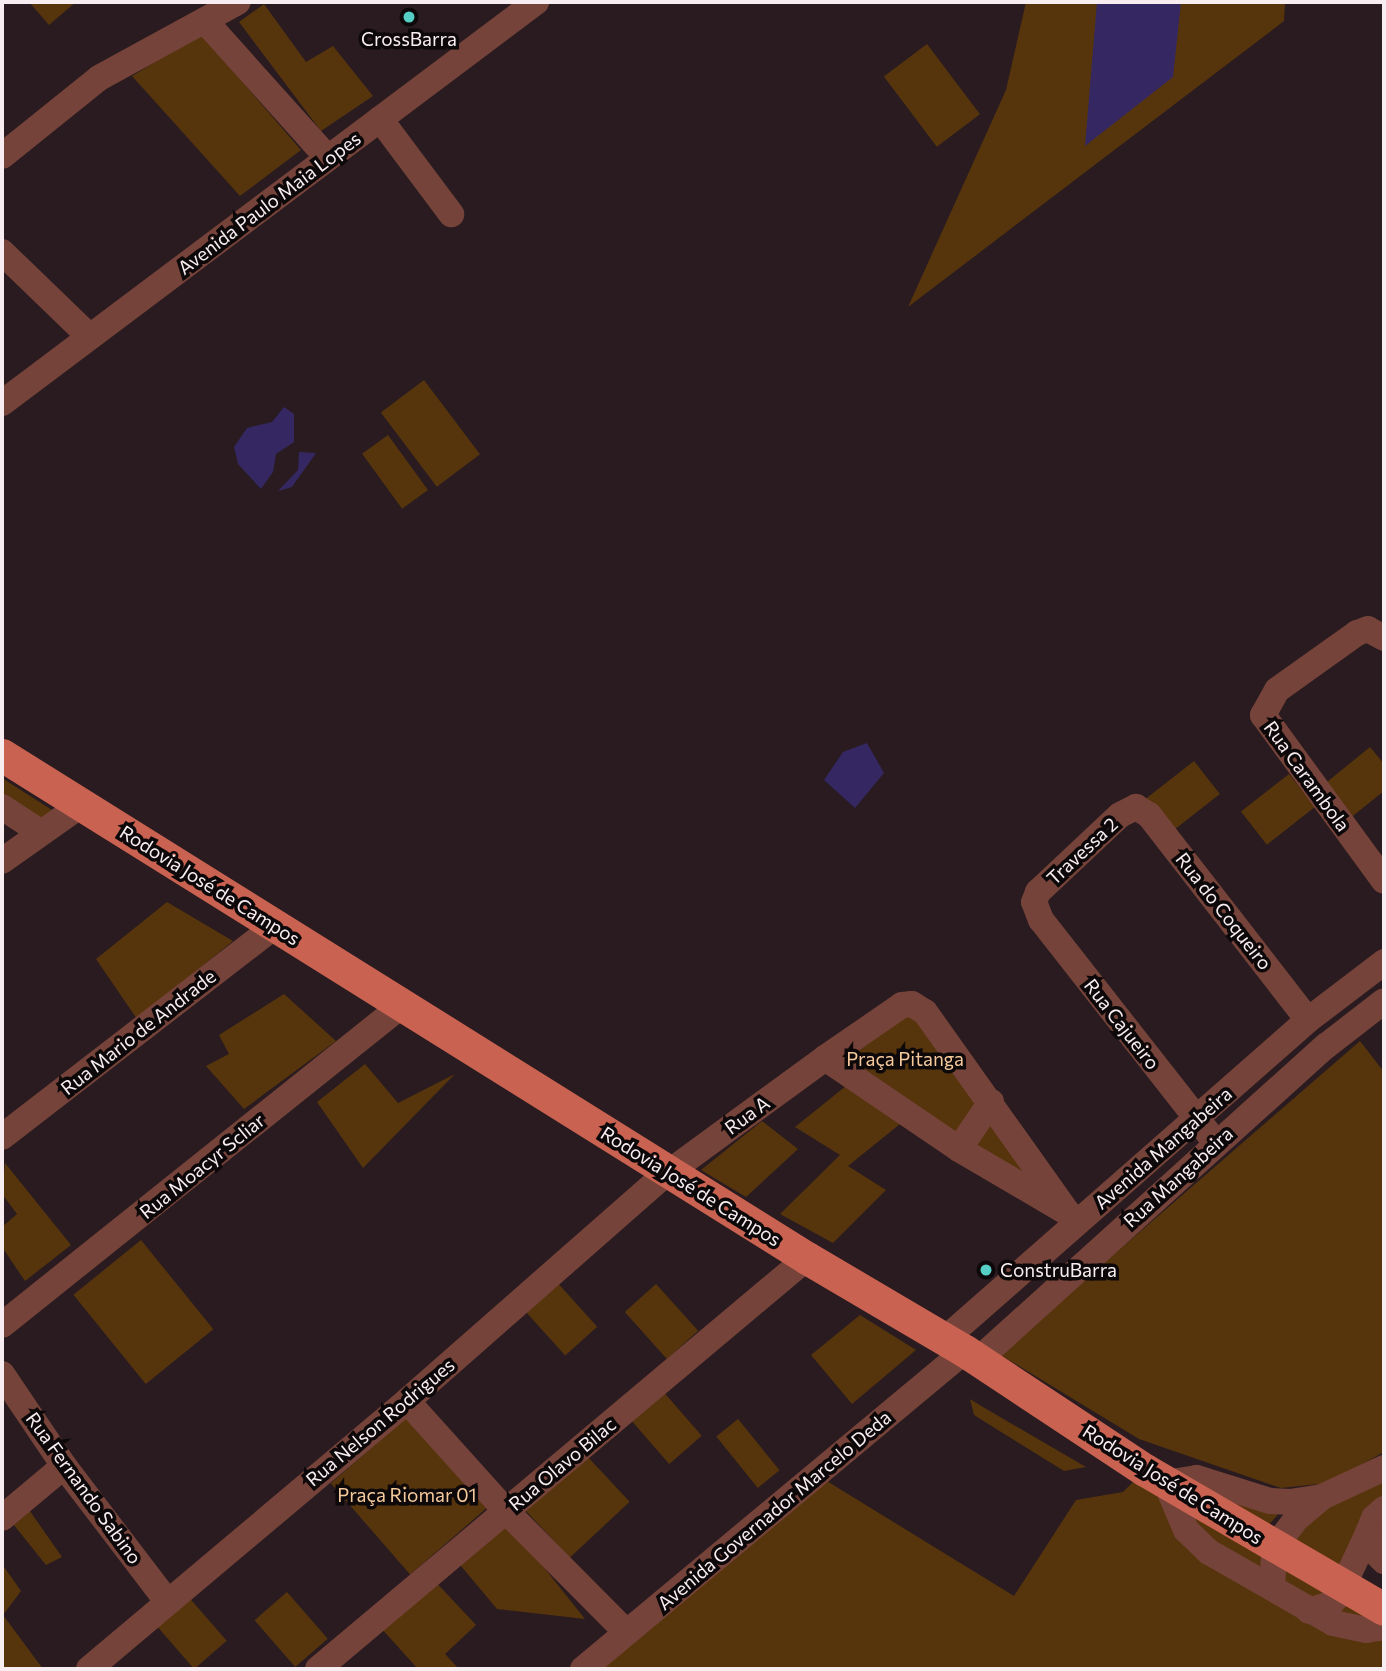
<!DOCTYPE html>
<meta charset="utf-8">
<style>
body{margin:0}
#map{position:relative;width:1386px;height:1671px;overflow:hidden;background:#291b1f;font-family:Commissioner,sans-serif}
div>[style]{position:absolute}
.green>*{inset:0;background:#56350d;transform-origin:0 0}
.water>*{inset:0;background:#352862}
.minor>*{height:26px;margin:-13px;padding:0 13px;transform-origin:13px;border-radius:13px;background:#754339}
.major>*{height:33px;margin:-16.5px;padding:0 16.5px;transform-origin:16.5px;border-radius:16.5px;background:#c96250}
.dots>*{width:19px;height:19px;translate:-50% -50%;box-sizing:border-box;border:4px solid #0d0809;border-radius:50%}
span{translate:-50% -50%;white-space:nowrap;text-align:center;line-height:1.15;-webkit-text-stroke:7px #0d0809;paint-order:stroke}
.poi-label{font-size:19px;color:#f8eef1}
.left{translate:0 -50%;text-align:left}
.street-label{font-size:19px;color:#f8eef1}
.park-label{font-size:19px;color:#f6c99d}
.frame{position:absolute;inset:0;border:4px solid #f8eef1;pointer-events:none}
</style>
<div id="map">
<div class="green">
<i style="clip-path:polygon(29px 2px,76px 2px,49px 25px)"></i>
<i style="clip-path:polygon(1026px 2px,1285px 2px,1284px 21px,908px 307px,1006px 90px)"></i>
<i style="clip-path:polygon(264px 4px,306px 62px,333px 46px,373px 96px,321px 131px,239px 22px)"></i>
<i style="clip-path:polygon(201px 34px,301px 150px,240px 196px,132px 76px)"></i>
<i style="left:927px;top:44px;width:88px;height:54px;rotate:53deg"></i>
<i style="left:424px;top:380px;width:93px;height:54px;rotate:53deg"></i>
<i style="left:388px;top:435px;width:68px;height:32px;rotate:54deg"></i>
<i style="clip-path:polygon(1370px 747px,1384px 764px,1384px 791px,1349px 819px,1322px 786px)"></i>
<i style="left:1194px;top:761px;width:42px;height:62px;rotate:52deg"></i>
<i style="left:1289px;top:774px;width:42px;height:61px;rotate:52deg"></i>
<i style="clip-path:polygon(2px 778px,55px 812px,41px 822px,2px 797px)"></i>
<i style="clip-path:polygon(167px 902px,233px 941px,137px 1019px,96px 959px)"></i>
<i style="clip-path:polygon(284px 994px,336px 1041px,244px 1109px,206px 1066px,229px 1054px,219px 1035px)"></i>
<i style="clip-path:polygon(912px 1004px,1068px 1213px,825px 1058px)"></i>
<i style="clip-path:polygon(1360px 1041px,1384px 1072px,1384px 1452px,1328px 1483px,1281px 1488px,1139px 1439px,999px 1354px)"></i>
<i style="clip-path:polygon(365px 1064px,398px 1103px,455px 1074px,363px 1168px,317px 1102px)"></i>
<i style="clip-path:polygon(846px 1086px,900px 1124px,848px 1166px,886px 1190px,833px 1243px,780px 1214px,840px 1155px,795px 1127px)"></i>
<i style="clip-path:polygon(762px 1121px,798px 1149px,746px 1197px,701px 1170px)"></i>
<i style="clip-path:polygon(5px 1163px,71px 1245px,25px 1281px,2px 1247px,2px 1227px,17px 1214px,2px 1194px)"></i>
<i style="left:141px;top:1240px;width:115px;height:87px;rotate:51deg"></i>
<i style="left:555px;top:1280px;width:63px;height:43px;rotate:48deg"></i>
<i style="left:656px;top:1284px;width:63px;height:42px;rotate:48deg"></i>
<i style="clip-path:polygon(860px 1315px,916px 1350px,852px 1404px,811px 1355px)"></i>
<i style="left:661px;top:1389px;width:62px;height:43px;rotate:49deg"></i>
<i style="clip-path:polygon(970px 1399px,983px 1407px,1086px 1467px,1064px 1471px,974px 1415px)"></i>
<i style="left:407px;top:1417px;width:121px;height:101px;rotate:49deg"></i>
<i style="left:738px;top:1419px;width:66px;height:28px;rotate:51deg"></i>
<i style="left:586px;top:1455px;width:64px;height:82px;rotate:47deg"></i>
<i style="clip-path:polygon(1384px 1468px,1384px 1561px,1375px 1552px,1345px 1585px,1384px 1609px,1384px 1669px,590px 1669px,817px 1475px,1014px 1596px,1076px 1500px,1123px 1492px,1145px 1470px,1275px 1547px)"></i>
<i style="clip-path:polygon(1189px 1487px,1282px 1510px,1265px 1529px)"></i>
<i style="clip-path:polygon(25px 1504px,62px 1557px,46px 1565px,9px 1519px)"></i>
<i style="clip-path:polygon(507px 1521px,585px 1619px,497px 1609px,456px 1560px)"></i>
<i style="clip-path:polygon(2px 1564px,21px 1591px,3px 1615px,43px 1669px,2px 1669px)"></i>
<i style="clip-path:polygon(432px 1578px,476px 1625px,445px 1654px,459px 1669px,418px 1669px,381px 1628px)"></i>
<i style="left:287px;top:1592px;width:62px;height:43px;rotate:49deg"></i>
<i style="left:186px;top:1594px;width:62px;height:43px;rotate:49deg"></i>
</div>
<div class="water">
<i style="clip-path:polygon(1097px 2px,1181px 2px,1173px 77px,1085px 146px)"></i>
<i style="clip-path:polygon(284px 407px,294px 414px,294px 442px,276px 454px,273px 472px,261px 489px,238px 464px,234px 447px,247px 428px,272px 422px)"></i>
<i style="clip-path:polygon(299px 452px,316px 453px,292px 487px,278px 491px,298px 470px)"></i>
<i style="clip-path:polygon(867px 743px,884px 773px,855px 808px,824px 780px,843px 752px)"></i>
</div>
<div class="minor">
<i style="left:205px;top:21px;width:184px;rotate:48.1deg"></i>
<i style="left:380px;top:119px;width:119px;rotate:53.2deg"></i>
<i style="left:2px;top:156px;width:124px;rotate:-38.8deg"></i>
<i style="left:99px;top:78px;width:158px;rotate:-28.7deg"></i>
<i style="left:2px;top:252px;width:121px;rotate:44deg"></i>
<i style="left:2px;top:403px;width:668px;rotate:-36.9deg"></i>
<i style="left:1384px;top:638px;width:18px;rotate:-151deg"></i>
<i style="left:1368px;top:629px;width:12px;rotate:160deg"></i>
<i style="left:1357px;top:633px;width:98px;rotate:144.5deg"></i>
<i style="left:1277px;top:690px;width:29px;rotate:119deg"></i>
<i style="left:1263px;top:715px;width:205px;rotate:53.9deg"></i>
<i style="left:2px;top:807px;width:45px;rotate:33.3deg"></i>
<i style="left:2px;top:861px;width:97px;rotate:-35.3deg"></i>
<i style="left:912px;top:1004px;width:15px;rotate:32deg"></i>
<i style="left:925px;top:1012px;width:247px;rotate:54.6deg"></i>
<i style="left:1068px;top:1213px;width:126px;rotate:-149.6deg"></i>
<i style="left:959px;top:1149px;width:162px;rotate:-145.8deg"></i>
<i style="left:825px;top:1058px;width:93px;rotate:-34.5deg"></i>
<i style="left:902px;top:1005px;width:10px;rotate:-6deg"></i>
<i style="left:2px;top:1137px;width:345px;rotate:-37.7deg"></i>
<i style="left:1216px;top:1143px;width:283px;rotate:-128.1deg"></i>
<i style="left:1041px;top:920px;width:19px;rotate:-111deg"></i>
<i style="left:1034px;top:902px;width:11px;rotate:-68deg"></i>
<i style="left:1038px;top:892px;width:112px;rotate:-43.2deg"></i>
<i style="left:1120px;top:815px;width:18px;rotate:-27deg"></i>
<i style="left:1136px;top:807px;width:15px;rotate:32deg"></i>
<i style="left:1149px;top:815px;width:259px;rotate:52.2deg"></i>
<i style="left:959px;top:1149px;width:57px;rotate:-55.8deg"></i>
<i style="left:2px;top:1325px;width:511px;rotate:-38.64deg"></i>
<i style="left:945px;top:1339px;width:483px;rotate:-41.3deg"></i>
<i style="left:1308px;top:1020px;width:96px;rotate:-37.3deg"></i>
<i style="left:978px;top:1360px;width:469px;rotate:-42.1deg"></i>
<i style="left:1326px;top:1046px;width:73px;rotate:-37.8deg"></i>
<i style="left:2px;top:1374px;width:111px;rotate:56deg"></i>
<i style="left:64px;top:1466px;width:170px;rotate:52.7deg"></i>
<i style="left:407px;top:1401px;width:148px;rotate:48deg"></i>
<i style="left:506px;top:1511px;width:170px;rotate:45.2deg"></i>
<i style="left:1384px;top:1468px;width:68px;rotate:154.9deg"></i>
<i style="left:1322px;top:1497px;width:31px;rotate:171deg"></i>
<i style="left:1291px;top:1502px;width:21px;rotate:-177deg"></i>
<i style="left:1270px;top:1501px;width:77px;rotate:-162.5deg"></i>
<i style="left:1197px;top:1478px;width:31px;rotate:171deg"></i>
<i style="left:1166px;top:1483px;width:51px;rotate:66.9deg"></i>
<i style="left:1186px;top:1530px;width:32px;rotate:44deg"></i>
<i style="left:1209px;top:1552px;width:143px;rotate:29.8deg"></i>
<i style="left:1333px;top:1623px;width:34px;rotate:12deg"></i>
<i style="left:1366px;top:1630px;width:18px;rotate:-9deg"></i>
<i style="left:1384px;top:1509px;width:13px;rotate:138deg"></i>
<i style="left:1374px;top:1518px;width:16px;rotate:112deg"></i>
<i style="left:1368px;top:1533px;width:20px;rotate:70deg"></i>
<i style="left:1375px;top:1552px;width:13px;rotate:45deg"></i>
<i style="left:2px;top:1518px;width:81px;rotate:-40deg"></i>
<i style="left:1272px;top:1586px;width:39px;rotate:-86deg"></i>
<i style="left:1275px;top:1547px;width:35px;rotate:-53deg"></i>
<i style="left:1296px;top:1519px;width:33px;rotate:-40deg"></i>
<i style="left:1309px;top:1611px;width:22px;rotate:-18deg"></i>
<i style="left:1330px;top:1604px;width:13px;rotate:-45deg"></i>
<i style="left:1339px;top:1595px;width:68px;rotate:-64.9deg"></i>
<i style="left:89px;top:1669px;width:416px;rotate:-40.1deg"></i>
<i style="left:407px;top:1401px;width:333px;rotate:-41.3deg"></i>
<i style="left:657px;top:1181px;width:208px;rotate:-36.2deg"></i>
<i style="left:318px;top:1669px;width:639px;rotate:-40.05deg"></i>
<i style="left:583px;top:1669px;width:497px;rotate:-39.8deg"></i>
</div>
<div class="major">
<i style="left:2px;top:755px;width:949px;rotate:32deg"></i>
<i style="left:807px;top:1258px;width:183px;rotate:30.5deg"></i>
<i style="left:965px;top:1351px;width:216px;rotate:33.5deg"></i>
<i style="left:1145px;top:1470px;width:276px;rotate:30.2deg"></i>
</div>
<div class="dots">
<i style="left:409px;top:17px;background:#55cec5"></i>
<i style="left:986px;top:1270px;background:#55cec5"></i>
</div>
<div class="poi-label">
<span style="left:409px;top:39px">CrossBarra</span>
<span class="left" style="left:1000px;top:1270px">ConstruBarra</span>
</div>
<div class="street-label">
<span style="left:269px;top:203px;rotate:-37deg">Avenida Paulo Maia Lopes</span>
<span style="left:1307px;top:776px;rotate:54deg">Rua Carambola</span>
<span style="left:1082px;top:851px;rotate:-43deg">Travessa 2</span>
<span style="left:210px;top:885px;rotate:32deg">Rodovia José de Campos</span>
<span style="left:1224px;top:911px;rotate:52deg">Rua do Coqueiro</span>
<span style="left:1122px;top:1024px;rotate:52deg">Rua Cajueiro</span>
<span style="left:138px;top:1032px;rotate:-38deg">Rua Mario de Andrade</span>
<span style="left:747px;top:1115px;rotate:-36deg">Rua A</span>
<span style="left:1163px;top:1148px;rotate:-41deg">Avenida Mangabeira</span>
<span style="left:202px;top:1166px;rotate:-39deg">Rua Moacyr Scliar</span>
<span style="left:1178px;top:1177px;rotate:-42deg">Rua Mangabeira</span>
<span style="left:691px;top:1186px;rotate:32deg">Rodovia José de Campos</span>
<span style="left:380px;top:1422px;rotate:-40deg">Rua Nelson Rodrigues</span>
<span style="left:562px;top:1464px;rotate:-40deg">Rua Olavo Bilac</span>
<span style="left:1173px;top:1484px;rotate:32deg">Rodovia José de Campos</span>
<span style="left:84px;top:1488px;rotate:54deg">Rua Fernando Sabino</span>
<span style="left:774px;top:1510px;rotate:-40deg">Avenida Governador Marcelo Deda</span>
</div>
<div class="park-label">
<span style="left:905px;top:1059px">Praça Pitanga</span>
<span style="left:407px;top:1495px">Praça Riomar 01</span>
</div>
<div class="frame"></div>
</div>
